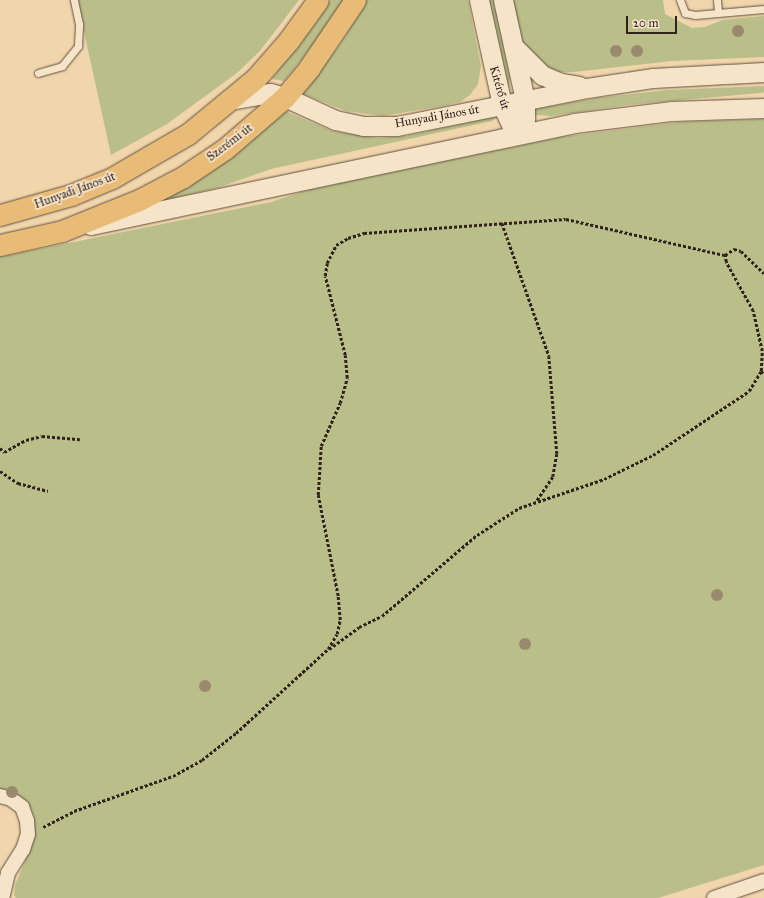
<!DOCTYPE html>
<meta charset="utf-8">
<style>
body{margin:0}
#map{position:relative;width:764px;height:898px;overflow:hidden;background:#f1d6ac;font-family:"IM FELL Great Primer",serif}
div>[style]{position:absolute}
.green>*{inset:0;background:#babe89}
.path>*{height:2.5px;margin-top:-1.25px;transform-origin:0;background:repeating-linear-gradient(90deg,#30231d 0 3px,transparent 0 5px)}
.roads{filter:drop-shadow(0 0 1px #605041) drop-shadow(0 0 1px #605041)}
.service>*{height:7px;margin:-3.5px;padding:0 3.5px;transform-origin:3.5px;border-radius:3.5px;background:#f6e4c9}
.minor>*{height:14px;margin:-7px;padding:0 7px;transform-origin:7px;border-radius:7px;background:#f6e4c9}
.secondary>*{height:19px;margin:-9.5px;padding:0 9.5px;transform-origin:9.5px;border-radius:9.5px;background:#f6e4c9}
.primary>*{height:21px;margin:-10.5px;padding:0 10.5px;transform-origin:10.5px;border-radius:10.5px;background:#e8bb76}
.trees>*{width:12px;height:12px;margin:-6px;border-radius:50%;background:#9a896c}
span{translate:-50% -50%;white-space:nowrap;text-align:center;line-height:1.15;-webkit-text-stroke:3.5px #f6e4c9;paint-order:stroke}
.street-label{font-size:12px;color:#30231d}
.scale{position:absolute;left:626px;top:16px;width:51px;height:18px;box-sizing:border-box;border:2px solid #30231d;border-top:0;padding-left:5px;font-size:12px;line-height:14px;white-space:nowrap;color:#30231d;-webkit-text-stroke:3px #f6e4c9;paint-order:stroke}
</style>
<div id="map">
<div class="green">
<i style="clip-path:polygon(77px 0,299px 0,260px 51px,237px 73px,167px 124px,111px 155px)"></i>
<i style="clip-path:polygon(331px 0,343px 0,308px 52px,284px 81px,272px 79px)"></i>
<i style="clip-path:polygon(367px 0,468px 0,481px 66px,478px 84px,470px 95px,460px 102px,443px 106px,383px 116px,346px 111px,303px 94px,341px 43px)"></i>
<i style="clip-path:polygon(489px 0,494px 0,510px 77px,509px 90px)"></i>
<i style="clip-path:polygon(510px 0,663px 0,665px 14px,692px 28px,705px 27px,722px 20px,764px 16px,764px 57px,672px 61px,574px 72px,557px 72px,542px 67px,523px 49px)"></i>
<i style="clip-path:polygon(764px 86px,764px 92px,760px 93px,627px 105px,551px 116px,536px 115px,529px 110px,597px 98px,667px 90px)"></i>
<i style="clip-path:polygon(285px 111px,332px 131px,377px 138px,406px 136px,498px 116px,492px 121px,271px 169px,217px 188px,170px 199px,171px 194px,229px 159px)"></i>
<i style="clip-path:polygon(764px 119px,764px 865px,658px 898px,16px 898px,14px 895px,15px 885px,33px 842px,34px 816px,25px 800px,12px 792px,0 790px,0 257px,271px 202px,311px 189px,561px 137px,678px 122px)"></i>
</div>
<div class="path">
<i style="left:502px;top:223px;width:141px;rotate:70.5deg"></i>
<i style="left:549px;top:356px;width:98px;rotate:85.3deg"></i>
<i style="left:557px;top:454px;width:23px;rotate:100deg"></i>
<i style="left:553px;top:477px;width:29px;rotate:124deg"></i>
<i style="left:761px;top:371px;width:4px;rotate:45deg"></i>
<i style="left:0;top:448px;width:6px;rotate:45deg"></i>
<i style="left:4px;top:452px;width:25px;rotate:-29deg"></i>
<i style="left:26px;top:440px;width:16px;rotate:-14deg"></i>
<i style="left:42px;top:436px;width:38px;rotate:5deg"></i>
<i style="left:0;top:471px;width:22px;rotate:34deg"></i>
<i style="left:18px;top:483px;width:31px;rotate:15deg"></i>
<i style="left:329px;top:649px;width:37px;rotate:-36deg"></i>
<i style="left:359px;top:627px;width:25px;rotate:-26deg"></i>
<i style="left:382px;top:616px;width:125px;rotate:-40.5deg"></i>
<i style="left:477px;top:535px;width:50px;rotate:-32.7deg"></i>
<i style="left:519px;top:508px;width:90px;rotate:-18.8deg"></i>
<i style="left:604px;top:479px;width:55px;rotate:-26.1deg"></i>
<i style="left:653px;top:455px;width:115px;rotate:-33.7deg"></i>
<i style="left:749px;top:391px;width:23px;rotate:-59deg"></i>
<i style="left:761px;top:371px;width:20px;rotate:-87deg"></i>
<i style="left:762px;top:351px;width:41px;rotate:-102.7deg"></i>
<i style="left:753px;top:311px;width:56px;rotate:-118.9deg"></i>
<i style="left:726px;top:262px;width:7px;rotate:-98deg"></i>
<i style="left:725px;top:255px;width:11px;rotate:-34deg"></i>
<i style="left:734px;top:249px;width:7px;rotate:16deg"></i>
<i style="left:741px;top:251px;width:32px;rotate:44deg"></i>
<i style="left:43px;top:827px;width:35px;rotate:-27deg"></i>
<i style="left:74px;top:811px;width:105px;rotate:-19.5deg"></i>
<i style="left:173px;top:776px;width:33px;rotate:-29deg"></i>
<i style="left:202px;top:760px;width:43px;rotate:-38.5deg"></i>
<i style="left:236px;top:733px;width:125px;rotate:-42.4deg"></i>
<i style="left:328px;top:649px;width:17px;rotate:-59deg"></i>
<i style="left:337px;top:634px;width:14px;rotate:-78deg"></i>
<i style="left:340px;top:620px;width:24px;rotate:-95deg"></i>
<i style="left:338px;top:596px;width:103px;rotate:-101.2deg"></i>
<i style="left:318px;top:495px;width:49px;rotate:-86.5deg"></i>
<i style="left:321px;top:446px;width:47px;rotate:-66.2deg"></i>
<i style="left:340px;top:403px;width:26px;rotate:-74deg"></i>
<i style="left:347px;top:378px;width:23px;rotate:-95deg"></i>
<i style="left:345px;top:355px;width:81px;rotate:-104.2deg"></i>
<i style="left:325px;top:276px;width:13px;rotate:-81deg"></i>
<i style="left:327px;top:263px;width:20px;rotate:-63deg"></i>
<i style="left:336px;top:245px;width:14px;rotate:-30deg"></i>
<i style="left:348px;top:238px;width:17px;rotate:-17deg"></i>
<i style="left:364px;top:233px;width:202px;rotate:-4deg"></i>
<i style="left:566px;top:219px;width:163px;rotate:12.8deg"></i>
</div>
<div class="roads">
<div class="service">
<i style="left:680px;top:0;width:14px;rotate:69deg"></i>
<i style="left:685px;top:13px;width:10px;rotate:11deg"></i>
<i style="left:695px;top:15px;width:69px;rotate:-5deg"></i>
<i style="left:717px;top:0;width:12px;rotate:85deg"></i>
<i style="left:38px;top:73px;width:25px;rotate:-16deg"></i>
<i style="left:62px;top:66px;width:26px;rotate:-51deg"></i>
<i style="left:78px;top:46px;width:22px;rotate:-87deg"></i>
<i style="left:79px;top:24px;width:25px;rotate:-102deg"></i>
</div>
<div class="minor">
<i style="left:0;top:796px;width:11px;rotate:15deg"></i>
<i style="left:11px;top:799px;width:14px;rotate:36deg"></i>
<i style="left:22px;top:807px;width:15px;rotate:70deg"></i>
<i style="left:27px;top:821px;width:13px;rotate:86deg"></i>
<i style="left:28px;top:834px;width:16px;rotate:108deg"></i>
<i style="left:23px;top:849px;width:28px;rotate:122deg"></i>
<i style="left:8px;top:873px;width:26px;rotate:103deg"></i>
<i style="left:714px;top:898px;width:53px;rotate:-18.8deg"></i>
</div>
<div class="secondary">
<i style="left:479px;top:0;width:107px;rotate:77.6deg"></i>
<i style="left:502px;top:105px;width:21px;rotate:65deg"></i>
<i style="left:511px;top:124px;width:13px;rotate:42deg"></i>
<i style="left:503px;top:0;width:102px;rotate:77.6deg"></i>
<i style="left:525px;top:100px;width:19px;rotate:90deg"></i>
<i style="left:525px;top:119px;width:15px;rotate:106deg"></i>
<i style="left:514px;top:47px;width:40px;rotate:45deg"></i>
<i style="left:542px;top:75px;width:21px;rotate:23deg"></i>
<i style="left:561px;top:83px;width:18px;rotate:9deg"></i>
<i style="left:230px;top:100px;width:41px;rotate:-9.9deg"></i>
<i style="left:270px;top:93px;width:16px;rotate:15deg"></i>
<i style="left:285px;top:97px;width:55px;rotate:24.7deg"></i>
<i style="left:335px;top:120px;width:29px;rotate:12deg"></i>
<i style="left:363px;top:126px;width:34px"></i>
<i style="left:397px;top:126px;width:194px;rotate:-11.3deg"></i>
<i style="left:587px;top:88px;width:67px;rotate:-8.6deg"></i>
<i style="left:653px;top:78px;width:111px;rotate:-3.1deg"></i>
<i style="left:91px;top:225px;width:494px;rotate:-11.9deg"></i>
<i style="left:574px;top:123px;width:99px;rotate:-7deg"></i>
<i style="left:672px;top:111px;width:92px;rotate:-1.9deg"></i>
</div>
<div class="primary">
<i style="left:0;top:215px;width:74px;rotate:-15.7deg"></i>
<i style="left:71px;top:195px;width:44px;rotate:-22.5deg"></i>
<i style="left:112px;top:178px;width:88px;rotate:-30.1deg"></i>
<i style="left:188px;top:134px;width:88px;rotate:-39.5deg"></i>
<i style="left:256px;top:78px;width:50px;rotate:-49deg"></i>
<i style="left:289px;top:40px;width:49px;rotate:-54.1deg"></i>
<i style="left:0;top:245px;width:64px;rotate:-12.7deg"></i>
<i style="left:62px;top:231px;width:83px;rotate:-21.9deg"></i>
<i style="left:139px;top:200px;width:50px;rotate:-27.6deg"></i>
<i style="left:183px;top:177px;width:52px;rotate:-34deg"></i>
<i style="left:226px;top:148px;width:78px;rotate:-40.8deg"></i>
<i style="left:285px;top:97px;width:38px;rotate:-50deg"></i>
<i style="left:309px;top:68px;width:82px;rotate:-55.9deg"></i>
</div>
</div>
<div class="trees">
<i style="left:738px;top:31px"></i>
<i style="left:616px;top:51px"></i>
<i style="left:637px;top:51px"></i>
<i style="left:717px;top:595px"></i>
<i style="left:525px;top:644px"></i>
<i style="left:205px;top:686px"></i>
<i style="left:12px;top:792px"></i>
</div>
<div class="street-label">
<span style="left:499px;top:88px;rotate:74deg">Kitérő út</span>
<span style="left:437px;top:117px;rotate:-10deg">Hunyadi János út</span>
<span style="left:230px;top:143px;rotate:-37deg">Szerémi út</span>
<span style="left:75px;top:191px;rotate:-20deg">Hunyadi János út</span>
</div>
<div class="scale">20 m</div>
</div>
